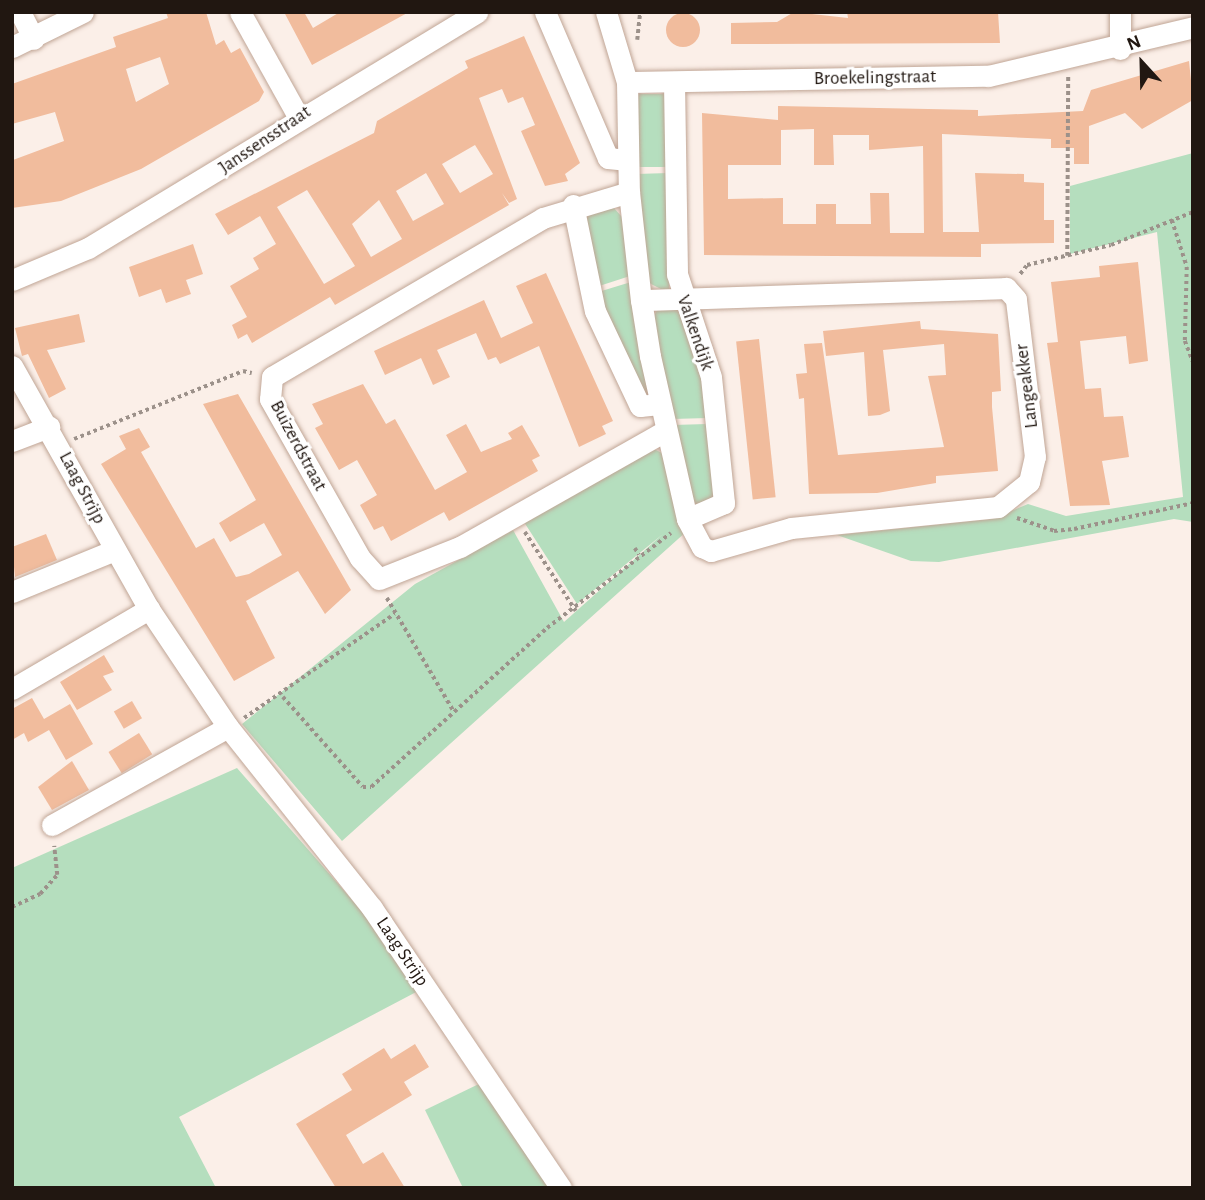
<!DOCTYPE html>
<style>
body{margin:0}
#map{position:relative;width:1205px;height:1200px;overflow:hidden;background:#fbefe8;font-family:"Alegreya Sans",sans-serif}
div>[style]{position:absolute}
.green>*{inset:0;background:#b5debe;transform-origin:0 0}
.building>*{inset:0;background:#f1bc9d;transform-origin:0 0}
.round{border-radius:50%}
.path>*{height:3.5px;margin-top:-1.75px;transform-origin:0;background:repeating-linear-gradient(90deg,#9c918a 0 3.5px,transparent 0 7px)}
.roads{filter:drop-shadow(0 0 2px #c0a595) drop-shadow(0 0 2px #c0a595)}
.street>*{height:21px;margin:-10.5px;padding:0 10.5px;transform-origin:10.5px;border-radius:10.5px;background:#fff}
span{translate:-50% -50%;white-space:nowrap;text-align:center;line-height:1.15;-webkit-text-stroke:6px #fff;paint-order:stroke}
.street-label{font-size:19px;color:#211711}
.frame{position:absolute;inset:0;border:14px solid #211711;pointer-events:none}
.north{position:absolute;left:1107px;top:28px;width:70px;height:70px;-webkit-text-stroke:5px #fff;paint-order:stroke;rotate:338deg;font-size:19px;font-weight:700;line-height:28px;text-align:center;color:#211711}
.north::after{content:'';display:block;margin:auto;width:24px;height:32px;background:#211711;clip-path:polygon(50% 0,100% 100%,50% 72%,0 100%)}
</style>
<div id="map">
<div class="green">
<i style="left:638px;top:94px;width:30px;height:73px"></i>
<i style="clip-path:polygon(1193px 153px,1193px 522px,1174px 519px,939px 562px,911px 561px,837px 535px,992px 519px,1028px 504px,1066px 516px,1183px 497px,1157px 232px,1070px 254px,1070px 186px)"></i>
<i style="clip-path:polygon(669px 173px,669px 289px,661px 289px,649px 283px,636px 174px)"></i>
<i style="clip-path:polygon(613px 207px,623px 218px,630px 276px,593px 288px,583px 212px)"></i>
<i style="clip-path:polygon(631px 282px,650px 399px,647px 400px,595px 293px)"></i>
<i style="clip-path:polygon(677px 303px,703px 368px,708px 418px,672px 419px,652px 320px,658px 308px)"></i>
<i style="clip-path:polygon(707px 424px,715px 498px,696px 509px,673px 425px)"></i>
<i style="clip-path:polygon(654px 449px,664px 454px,687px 531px,342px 841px,242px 724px,415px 584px,513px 530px,564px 622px,663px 534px,577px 604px,522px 519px)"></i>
<i style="clip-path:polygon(237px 768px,367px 917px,420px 990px,179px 1117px,216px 1188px,12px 1188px,12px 868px)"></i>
<i style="clip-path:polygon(483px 1082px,554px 1188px,463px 1188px,425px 1110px)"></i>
</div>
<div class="building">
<i style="clip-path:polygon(evenodd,166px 12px,206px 12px,216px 45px,224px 40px,231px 53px,240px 48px,264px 92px,259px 101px,141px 169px,61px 201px,12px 208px,13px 160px,64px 141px,55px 112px,12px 124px,12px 84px,116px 47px,113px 37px,168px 18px,166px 12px,160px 57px,169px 84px,136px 102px,126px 69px,160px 57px)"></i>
<i style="clip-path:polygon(284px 12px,304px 12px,313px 28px,340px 12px,409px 12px,312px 65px)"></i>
<i style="clip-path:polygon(794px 12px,848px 18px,847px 12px,998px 12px,1000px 43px,731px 44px,731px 23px,777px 22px)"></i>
<i class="round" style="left:666px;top:13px;width:34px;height:34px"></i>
<i style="clip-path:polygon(evenodd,524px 36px,580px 163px,565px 174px,568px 181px,545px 186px,521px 131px,535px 125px,523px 97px,508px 103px,502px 89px,479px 98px,517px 199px,509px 203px,502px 193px,509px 205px,335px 305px,330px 297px,252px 343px,247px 334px,238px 339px,232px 325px,247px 317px,230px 286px,259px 269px,253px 258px,276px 244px,260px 216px,228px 235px,215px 214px,374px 133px,377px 121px,468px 68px,465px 61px,524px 36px,475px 145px,493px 174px,460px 193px,442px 164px,475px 145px,524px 36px,426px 173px,444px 204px,413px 221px,396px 191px,426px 173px,524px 36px,307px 190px,355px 266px,324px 284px,277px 207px,307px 190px,524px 36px,379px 200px,402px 239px,371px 257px,352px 224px,379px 200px)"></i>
<i style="clip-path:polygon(evenodd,1189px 61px,1193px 100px,1142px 129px,1125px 113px,1089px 126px,1089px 164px,1074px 164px,1074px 148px,1051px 148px,1051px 139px,942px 134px,943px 232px,979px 232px,975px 173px,1024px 174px,1024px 182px,1044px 183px,1044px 220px,1054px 220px,1054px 243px,981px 244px,981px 257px,704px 255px,702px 113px,778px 120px,778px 106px,978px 110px,978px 116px,1083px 111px,1091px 90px,1189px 61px,814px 129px,814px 165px,834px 165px,833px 135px,869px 135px,869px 150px,923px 146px,924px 233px,890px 233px,889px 193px,870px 193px,871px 224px,836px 224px,836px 204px,816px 204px,816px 224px,783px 224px,783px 198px,728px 199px,728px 165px,781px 165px,781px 130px,814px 129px)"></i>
<i style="clip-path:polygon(193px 244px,203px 274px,186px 280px,191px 294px,166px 303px,161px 289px,139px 297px,129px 267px)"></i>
<i style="clip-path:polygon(1138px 262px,1148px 361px,1129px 364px,1126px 336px,1080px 341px,1085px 389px,1101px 388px,1104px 417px,1123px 416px,1129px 457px,1102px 461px,1110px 505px,1070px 506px,1047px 343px,1058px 342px,1051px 282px,1100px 277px,1099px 266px)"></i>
<i style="clip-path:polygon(546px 273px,613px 421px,602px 426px,606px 434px,579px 447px,539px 346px,500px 364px,496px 357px,488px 360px,476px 333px,437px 350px,450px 377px,433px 385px,421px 358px,385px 375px,374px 351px,484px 300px,501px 338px,533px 323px,516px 286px)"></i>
<i style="clip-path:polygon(79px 314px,85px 342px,47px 350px,66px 389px,49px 398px,28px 354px,22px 356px,15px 328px)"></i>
<i style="clip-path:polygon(920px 321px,921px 329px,998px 334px,1001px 391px,992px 392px,992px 407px,998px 471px,936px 476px,936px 483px,877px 493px,809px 494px,804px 398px,799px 399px,796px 374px,807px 373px,804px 344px,822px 343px,838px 455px,944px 447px,928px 376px,946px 375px,944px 344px,883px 350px,890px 411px,880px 415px,868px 416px,864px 352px,826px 356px,823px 331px)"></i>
<i style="left:759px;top:339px;width:159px;height:23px;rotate:84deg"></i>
<i style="clip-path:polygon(363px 384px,386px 424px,395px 419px,435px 490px,467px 472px,446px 435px,466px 424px,481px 452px,512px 439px,508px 433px,522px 425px,540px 456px,532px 460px,538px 471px,449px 521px,444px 512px,391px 541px,383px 526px,374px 530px,360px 505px,377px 495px,357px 460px,339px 470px,315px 428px,323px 424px,312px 404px)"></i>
<i style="clip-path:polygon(238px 394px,351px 590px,325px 614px,298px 571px,246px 601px,275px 658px,234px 681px,101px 464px,126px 449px,119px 436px,139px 428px,150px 447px,141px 452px,196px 548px,214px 538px,236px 577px,249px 574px,282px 555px,264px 523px,230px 542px,219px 523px,256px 500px,203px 404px)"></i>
<i style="clip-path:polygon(46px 534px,57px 560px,15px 577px,12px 547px)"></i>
<i style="clip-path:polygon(104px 655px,114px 672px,103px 676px,112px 690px,77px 710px,60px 682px)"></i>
<i style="clip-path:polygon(32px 698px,44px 719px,70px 704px,93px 744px,66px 760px,49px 730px,28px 742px,24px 733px,12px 740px,12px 709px)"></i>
<i style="left:132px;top:701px;width:20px;height:21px;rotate:60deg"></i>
<i style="left:139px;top:733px;width:25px;height:36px;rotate:58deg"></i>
<i style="clip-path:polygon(72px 761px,89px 790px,52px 810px,38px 787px)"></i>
<i style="clip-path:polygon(415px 1044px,429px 1067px,404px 1082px,412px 1095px,346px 1135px,363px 1164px,383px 1152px,405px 1188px,336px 1188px,296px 1124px,352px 1090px,342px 1074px,384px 1048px,391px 1059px)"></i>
</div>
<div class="path">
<i style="left:637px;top:40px;width:28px;rotate:-84deg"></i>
<i style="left:1172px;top:220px;width:49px;rotate:72.3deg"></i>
<i style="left:1187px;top:267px;width:74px;rotate:91.5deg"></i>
<i style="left:1185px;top:341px;width:22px;rotate:69deg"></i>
<i style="left:1067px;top:256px;width:180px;rotate:-89.7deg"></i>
<i style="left:1020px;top:274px;width:11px;rotate:-52deg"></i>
<i style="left:1027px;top:265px;width:86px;rotate:-13.4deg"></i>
<i style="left:1111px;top:245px;width:88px;rotate:-21.9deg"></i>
<i style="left:74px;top:439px;width:182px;rotate:-21.9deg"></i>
<i style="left:243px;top:371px;width:9px;rotate:13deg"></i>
<i style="left:1017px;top:518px;width:39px;rotate:19deg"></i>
<i style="left:1054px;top:531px;width:20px;rotate:-6deg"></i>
<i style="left:1074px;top:529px;width:122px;rotate:-12.3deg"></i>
<i style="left:525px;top:532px;width:94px;rotate:57.2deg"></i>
<i style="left:635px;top:548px;width:8px;rotate:60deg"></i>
<i style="left:387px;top:598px;width:130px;rotate:59.5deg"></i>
<i style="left:283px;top:697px;width:120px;rotate:48.4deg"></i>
<i style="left:363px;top:787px;width:8px"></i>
<i style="left:371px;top:787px;width:237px;rotate:-42.1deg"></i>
<i style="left:547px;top:628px;width:156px;rotate:-37.5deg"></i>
<i style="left:244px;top:718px;width:183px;rotate:-34.7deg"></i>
<i style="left:12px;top:907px;width:31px;rotate:-25deg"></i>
<i style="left:40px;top:894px;width:25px;rotate:-48deg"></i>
<i style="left:57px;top:875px;width:29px;rotate:-96deg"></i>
</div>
<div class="roads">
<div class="street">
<i style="left:20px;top:12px;width:30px;rotate:63deg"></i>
<i style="left:240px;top:12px;width:119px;rotate:60.9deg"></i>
<i style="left:545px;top:12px;width:159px;rotate:66.7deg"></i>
<i style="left:608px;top:158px;width:20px;rotate:6deg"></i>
<i style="left:606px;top:12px;width:73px;rotate:73.3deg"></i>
<i style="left:627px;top:82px;width:110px;rotate:89deg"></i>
<i style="left:629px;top:192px;width:109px;rotate:83.7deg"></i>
<i style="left:641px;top:300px;width:57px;rotate:80.9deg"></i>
<i style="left:650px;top:356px;width:167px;rotate:77.2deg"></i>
<i style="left:687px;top:519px;width:32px;rotate:62deg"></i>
<i style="left:702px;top:547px;width:10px;rotate:24deg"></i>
<i style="left:711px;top:551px;width:83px;rotate:-16deg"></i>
<i style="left:791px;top:528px;width:208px;rotate:-5.8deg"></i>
<i style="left:998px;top:507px;width:40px;rotate:-39deg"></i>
<i style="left:1029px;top:482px;width:26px;rotate:-77deg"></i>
<i style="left:1035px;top:457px;width:159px;rotate:-96.9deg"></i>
<i style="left:1016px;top:299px;width:15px;rotate:-132deg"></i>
<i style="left:1006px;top:288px;width:365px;rotate:178.1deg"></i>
<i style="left:1120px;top:12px;width:37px;rotate:90deg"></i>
<i style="left:12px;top:47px;width:79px;rotate:-26.2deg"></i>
<i style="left:627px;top:82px;width:361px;rotate:-1deg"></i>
<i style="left:988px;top:76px;width:211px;rotate:-13.4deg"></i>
<i style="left:674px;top:82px;width:192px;rotate:89.1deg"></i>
<i style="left:677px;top:274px;width:108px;rotate:71.7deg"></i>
<i style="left:711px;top:377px;width:127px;rotate:84.1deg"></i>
<i style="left:724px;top:503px;width:40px;rotate:156.6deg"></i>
<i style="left:629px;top:192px;width:90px;rotate:163.2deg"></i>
<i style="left:543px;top:218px;width:314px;rotate:149.6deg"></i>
<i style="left:272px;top:377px;width:22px;rotate:95deg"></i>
<i style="left:270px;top:399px;width:183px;rotate:60.5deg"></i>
<i style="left:360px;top:558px;width:28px;rotate:48deg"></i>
<i style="left:379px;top:579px;width:87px;rotate:-21.6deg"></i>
<i style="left:460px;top:547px;width:236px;rotate:-29.5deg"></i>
<i style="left:573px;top:205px;width:108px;rotate:78.3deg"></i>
<i style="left:595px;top:311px;width:105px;rotate:64.7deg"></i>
<i style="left:640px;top:406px;width:19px;rotate:-6deg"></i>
<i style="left:12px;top:280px;width:82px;rotate:-22.8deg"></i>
<i style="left:88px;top:248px;width:455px;rotate:-31.2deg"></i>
<i style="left:12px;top:366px;width:279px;rotate:60.6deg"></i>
<i style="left:149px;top:609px;width:142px;rotate:56.2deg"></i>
<i style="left:228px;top:727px;width:231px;rotate:51.5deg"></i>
<i style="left:372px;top:908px;width:338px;rotate:56deg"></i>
<i style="left:12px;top:441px;width:40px;rotate:-21deg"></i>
<i style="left:12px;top:592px;width:111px;rotate:-22.2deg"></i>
<i style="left:12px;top:689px;width:159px;rotate:-30.3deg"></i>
<i style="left:52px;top:825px;width:201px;rotate:-29.1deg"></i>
</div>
</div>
<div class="street-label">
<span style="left:875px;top:78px;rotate:-1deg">Broekelingstraat</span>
<span style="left:265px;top:140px;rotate:-34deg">Janssensstraat</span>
<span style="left:695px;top:333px;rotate:71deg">Valkendijk</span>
<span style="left:1027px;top:386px;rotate:-97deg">Langeakker</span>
<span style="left:298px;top:446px;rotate:62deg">Buizerdstraat</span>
<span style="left:82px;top:488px;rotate:62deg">Laag Strijp</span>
<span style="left:402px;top:952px;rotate:56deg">Laag Strijp</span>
</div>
<div class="frame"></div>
<div class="north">N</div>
</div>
